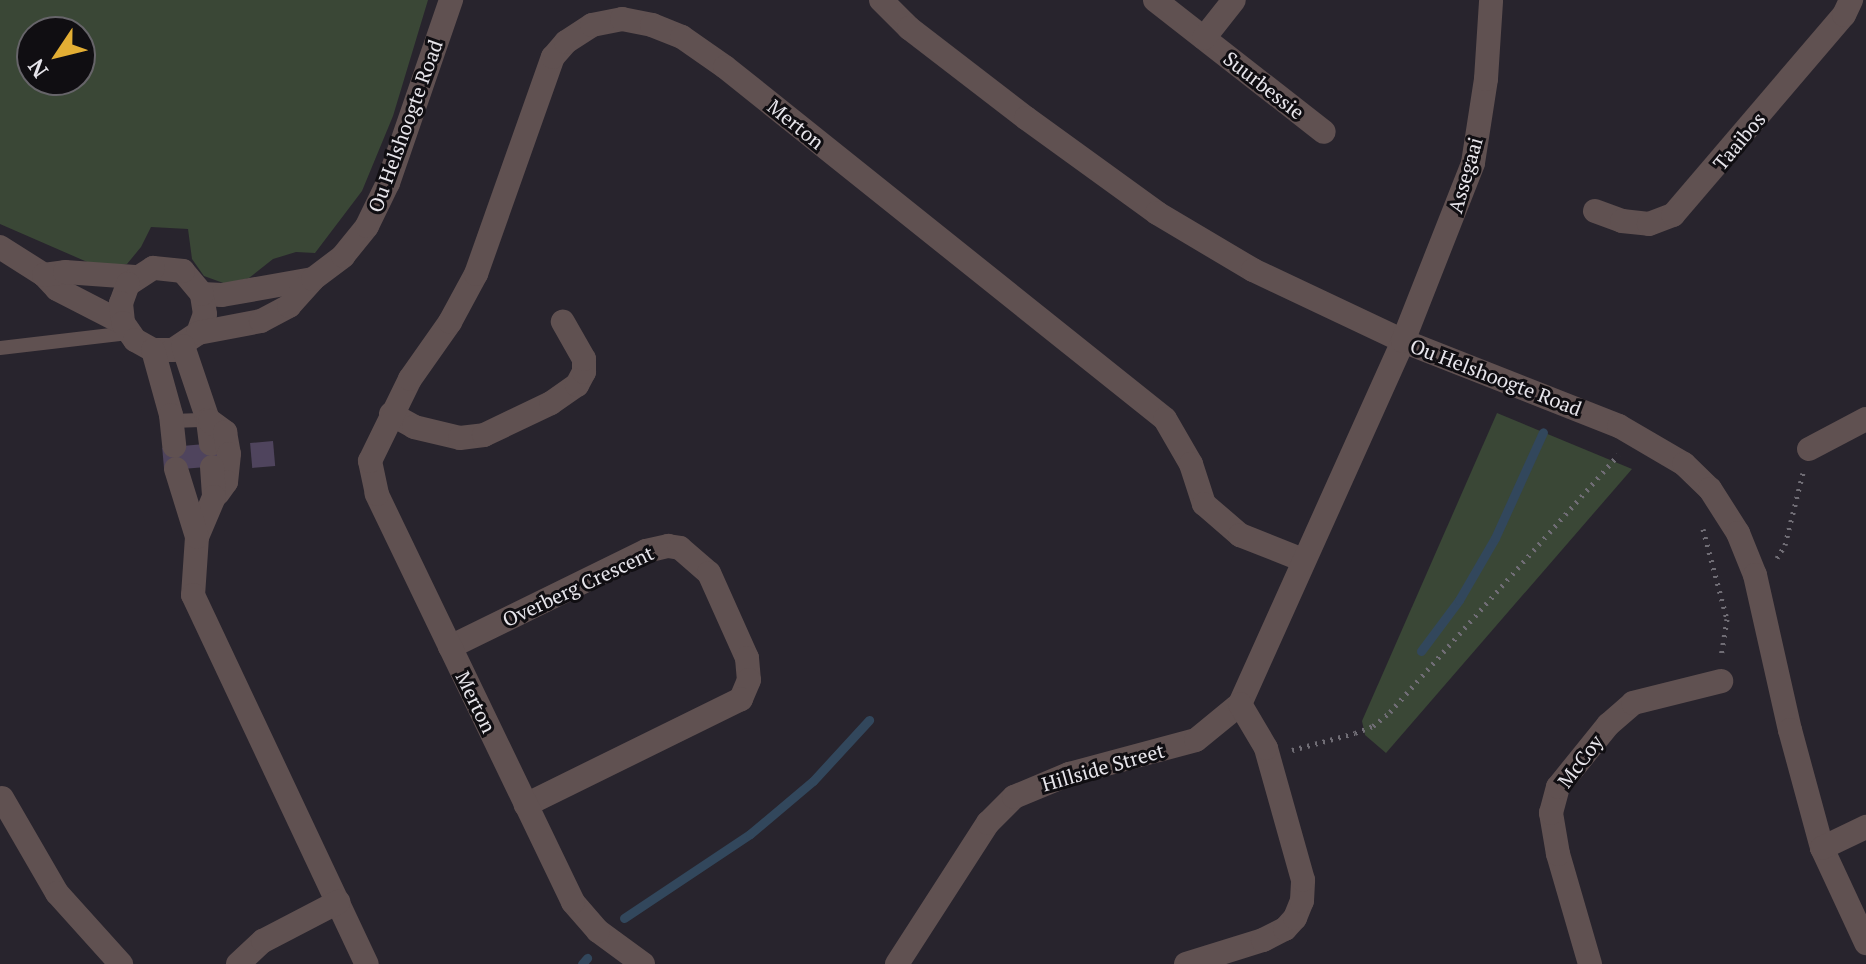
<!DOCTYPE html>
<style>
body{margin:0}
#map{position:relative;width:1866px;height:964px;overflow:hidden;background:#28242d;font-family:"PT Serif",serif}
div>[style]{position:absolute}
.green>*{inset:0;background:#3a4736}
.stream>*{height:9px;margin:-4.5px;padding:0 4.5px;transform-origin:4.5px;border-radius:4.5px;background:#32475c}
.building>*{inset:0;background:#4f445d;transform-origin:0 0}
.path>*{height:5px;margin-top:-2.5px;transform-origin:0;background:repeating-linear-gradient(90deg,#706d75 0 2px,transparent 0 8px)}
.service>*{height:14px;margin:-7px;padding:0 7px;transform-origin:7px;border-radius:7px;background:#605151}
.minor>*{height:24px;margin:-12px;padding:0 12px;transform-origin:12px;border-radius:12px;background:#605151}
span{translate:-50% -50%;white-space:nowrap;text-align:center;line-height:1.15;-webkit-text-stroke:6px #100e12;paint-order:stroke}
.street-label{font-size:20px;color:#e7e5eb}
.north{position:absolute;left:16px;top:16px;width:80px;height:80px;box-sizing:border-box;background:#100e12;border:2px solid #666469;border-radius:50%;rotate:235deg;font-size:22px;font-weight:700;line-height:32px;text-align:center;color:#e7e5eb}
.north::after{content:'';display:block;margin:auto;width:28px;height:36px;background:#e3ae34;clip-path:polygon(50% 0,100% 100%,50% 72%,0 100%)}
</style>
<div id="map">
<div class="green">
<i style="clip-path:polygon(evenodd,0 0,428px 0,393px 116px,362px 191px,315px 253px,296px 252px,273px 259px,249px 278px,226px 284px,204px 276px,192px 259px,188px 229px,151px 227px,141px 247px,127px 264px,101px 268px,0 224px,0 0,32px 32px,80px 32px,80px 80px,32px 80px,32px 32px)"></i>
<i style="clip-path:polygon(1497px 413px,1632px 469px,1386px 753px,1365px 735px,1362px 721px)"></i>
</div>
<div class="stream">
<i style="left:1421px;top:651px;width:64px;rotate:-53.3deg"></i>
<i style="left:1459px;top:600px;width:72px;rotate:-59.9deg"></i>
<i style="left:1495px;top:538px;width:116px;rotate:-65.6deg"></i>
<i style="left:624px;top:918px;width:151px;rotate:-33.7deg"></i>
<i style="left:750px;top:834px;width:82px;rotate:-40.1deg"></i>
<i style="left:813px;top:781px;width:83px;rotate:-47.4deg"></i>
<i style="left:582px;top:964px;width:8px;rotate:-50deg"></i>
</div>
<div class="building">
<i style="left:273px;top:441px;width:25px;height:23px;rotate:85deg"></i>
<i style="left:216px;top:443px;width:23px;height:54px;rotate:85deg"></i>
</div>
<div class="path">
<i style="left:1703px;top:529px;width:93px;rotate:75.1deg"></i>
<i style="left:1727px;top:619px;width:37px;rotate:99deg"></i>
<i style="left:1777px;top:558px;width:15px;rotate:-58deg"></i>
<i style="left:1785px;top:545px;width:74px;rotate:-76deg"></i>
<i style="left:1292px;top:750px;width:65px;rotate:-15.1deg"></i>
<i style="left:1355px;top:733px;width:19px;rotate:-21deg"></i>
<i style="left:1373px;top:726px;width:22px;rotate:-39deg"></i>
<i style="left:1390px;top:712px;width:344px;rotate:-48.4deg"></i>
</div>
<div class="service">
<i style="left:0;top:348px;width:129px;rotate:-6.7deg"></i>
<i style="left:172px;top:421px;width:36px;rotate:-2deg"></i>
</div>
<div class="minor">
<i style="left:881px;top:0;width:40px;rotate:45deg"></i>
<i style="left:909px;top:28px;width:148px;rotate:37.6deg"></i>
<i style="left:1026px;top:118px;width:162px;rotate:35.9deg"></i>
<i style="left:1157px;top:213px;width:112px;rotate:30.7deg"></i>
<i style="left:1253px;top:270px;width:166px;rotate:25.3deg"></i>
<i style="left:1403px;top:341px;width:232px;rotate:21.5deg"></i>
<i style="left:1619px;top:426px;width:75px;rotate:30.3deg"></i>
<i style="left:1684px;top:464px;width:36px;rotate:44deg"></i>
<i style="left:1710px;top:489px;width:52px;rotate:57.5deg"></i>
<i style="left:1738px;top:533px;width:45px;rotate:68deg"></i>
<i style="left:1755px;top:575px;width:159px;rotate:77.3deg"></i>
<i style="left:1790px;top:730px;width:122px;rotate:74.8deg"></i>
<i style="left:1822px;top:848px;width:105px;rotate:65.1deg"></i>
<i style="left:1155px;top:0;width:214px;rotate:38deg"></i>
<i style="left:1204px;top:38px;width:48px;rotate:-51.7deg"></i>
<i style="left:1595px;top:211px;width:29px;rotate:20deg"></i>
<i style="left:1622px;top:221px;width:27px;rotate:6deg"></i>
<i style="left:1649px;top:224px;width:26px;rotate:-21deg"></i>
<i style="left:1673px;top:215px;width:263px;rotate:-49.5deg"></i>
<i style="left:1844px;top:15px;width:17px;rotate:-65deg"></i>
<i style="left:0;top:247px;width:52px;rotate:32.5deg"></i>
<i style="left:44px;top:275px;width:19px;rotate:47deg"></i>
<i style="left:57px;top:289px;width:74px;rotate:27.3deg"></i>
<i style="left:44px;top:275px;width:21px;rotate:-8deg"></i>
<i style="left:65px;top:272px;width:70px;rotate:4.1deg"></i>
<i style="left:202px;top:294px;width:20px;rotate:3deg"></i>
<i style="left:222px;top:295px;width:92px;rotate:-10deg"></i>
<i style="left:198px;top:333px;width:20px;rotate:-70deg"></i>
<i style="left:205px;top:314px;width:20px;rotate:-99deg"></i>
<i style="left:202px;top:294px;width:30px;rotate:-130deg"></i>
<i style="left:183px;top:271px;width:30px;rotate:-174deg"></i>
<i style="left:153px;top:268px;width:30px;rotate:147deg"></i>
<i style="left:128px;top:284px;width:20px;rotate:110deg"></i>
<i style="left:121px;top:303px;width:20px;rotate:84deg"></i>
<i style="left:123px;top:323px;width:21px;rotate:55deg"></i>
<i style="left:135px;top:340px;width:21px;rotate:29deg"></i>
<i style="left:153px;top:350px;width:20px"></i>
<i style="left:173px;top:350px;width:30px;rotate:-34deg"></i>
<i style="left:198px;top:333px;width:64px;rotate:-10.8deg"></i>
<i style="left:261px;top:321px;width:32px;rotate:-28deg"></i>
<i style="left:289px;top:306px;width:36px;rotate:-48deg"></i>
<i style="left:313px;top:279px;width:38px;rotate:-37deg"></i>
<i style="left:343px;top:256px;width:38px;rotate:-51deg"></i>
<i style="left:367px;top:226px;width:48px;rotate:-64deg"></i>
<i style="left:388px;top:183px;width:194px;rotate:-71deg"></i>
<i style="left:183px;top:346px;width:78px;rotate:71.3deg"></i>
<i style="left:208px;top:420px;width:24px;rotate:83deg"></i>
<i style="left:153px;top:350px;width:67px;rotate:74.5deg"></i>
<i style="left:171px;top:415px;width:31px;rotate:84deg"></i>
<i style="left:391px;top:414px;width:26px;rotate:29deg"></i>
<i style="left:414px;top:427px;width:47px;rotate:13.4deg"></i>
<i style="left:460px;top:438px;width:24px;rotate:-7deg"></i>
<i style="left:484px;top:435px;width:74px;rotate:-25.5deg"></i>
<i style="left:551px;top:403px;width:32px;rotate:-35deg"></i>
<i style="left:577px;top:385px;width:15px;rotate:-62deg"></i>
<i style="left:584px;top:372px;width:13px;rotate:-90deg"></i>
<i style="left:584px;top:359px;width:43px;rotate:-119.6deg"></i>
<i style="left:210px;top:421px;width:19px;rotate:36deg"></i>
<i style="left:225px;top:432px;width:22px;rotate:80deg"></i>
<i style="left:229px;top:454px;width:28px;rotate:96deg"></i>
<i style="left:226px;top:482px;width:14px;rotate:126deg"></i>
<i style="left:1809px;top:449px;width:64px;rotate:-27.8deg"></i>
<i style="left:212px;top:467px;width:30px;rotate:86deg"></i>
<i style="left:214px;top:497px;width:43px;rotate:113deg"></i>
<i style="left:197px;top:537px;width:58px;rotate:93.9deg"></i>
<i style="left:193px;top:595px;width:408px;rotate:64.8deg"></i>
<i style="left:176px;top:469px;width:71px;rotate:72.8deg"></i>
<i style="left:450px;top:647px;width:218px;rotate:-26.1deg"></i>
<i style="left:646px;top:551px;width:23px;rotate:-13deg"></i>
<i style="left:668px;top:546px;width:12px;rotate:9deg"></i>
<i style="left:680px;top:548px;width:38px;rotate:41deg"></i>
<i style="left:709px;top:573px;width:93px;rotate:65.9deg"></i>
<i style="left:747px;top:658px;width:22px;rotate:85deg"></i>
<i style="left:749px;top:680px;width:21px;rotate:113deg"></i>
<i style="left:741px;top:699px;width:240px;rotate:153.8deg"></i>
<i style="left:2px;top:798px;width:110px;rotate:59.9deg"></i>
<i style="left:57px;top:893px;width:96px;rotate:48deg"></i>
<i style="left:1822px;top:848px;width:49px;rotate:-25.5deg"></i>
<i style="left:238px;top:964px;width:34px;rotate:-43deg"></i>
<i style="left:263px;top:941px;width:85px;rotate:-27.5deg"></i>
<i style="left:643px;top:964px;width:56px;rotate:-143.7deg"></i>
<i style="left:598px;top:931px;width:38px;rotate:-131deg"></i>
<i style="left:573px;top:902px;width:453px;rotate:-115.7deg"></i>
<i style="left:377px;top:494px;width:34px;rotate:-102deg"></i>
<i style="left:370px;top:461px;width:91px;rotate:-64deg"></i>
<i style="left:410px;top:379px;width:70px;rotate:-54.9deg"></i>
<i style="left:450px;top:322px;width:55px;rotate:-61.6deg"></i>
<i style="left:476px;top:274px;width:230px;rotate:-70.5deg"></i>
<i style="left:553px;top:57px;width:20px;rotate:-49deg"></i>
<i style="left:566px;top:42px;width:31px;rotate:-33deg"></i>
<i style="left:592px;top:25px;width:31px;rotate:-11deg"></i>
<i style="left:622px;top:19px;width:31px;rotate:11deg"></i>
<i style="left:652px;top:25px;width:32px;rotate:22deg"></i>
<i style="left:682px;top:37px;width:52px;rotate:34.9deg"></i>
<i style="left:725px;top:67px;width:563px;rotate:38.66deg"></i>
<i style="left:1165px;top:419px;width:52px;rotate:60deg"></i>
<i style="left:1191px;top:464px;width:42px;rotate:72deg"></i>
<i style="left:1204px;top:504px;width:48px;rotate:40.7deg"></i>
<i style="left:1240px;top:535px;width:68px;rotate:21.6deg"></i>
<i style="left:897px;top:964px;width:168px;rotate:-57.2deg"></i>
<i style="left:988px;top:823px;width:37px;rotate:-45deg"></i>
<i style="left:1014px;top:797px;width:60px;rotate:-22.7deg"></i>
<i style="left:1069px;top:774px;width:131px;rotate:-15deg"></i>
<i style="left:1196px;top:740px;width:57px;rotate:-39.3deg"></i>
<i style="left:1240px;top:704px;width:398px;rotate:-65.8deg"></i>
<i style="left:1403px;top:341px;width:191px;rotate:-68.5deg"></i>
<i style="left:1473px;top:163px;width:85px;rotate:-81.2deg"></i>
<i style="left:1486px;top:79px;width:78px;rotate:-86.3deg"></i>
<i style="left:1186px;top:964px;width:81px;rotate:-17.3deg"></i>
<i style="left:1263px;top:940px;width:25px;rotate:-27deg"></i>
<i style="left:1285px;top:929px;width:15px;rotate:-48deg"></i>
<i style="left:1295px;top:918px;width:18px;rotate:-68deg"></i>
<i style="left:1302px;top:901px;width:21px;rotate:-87deg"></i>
<i style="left:1303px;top:880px;width:137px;rotate:-105.7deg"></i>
<i style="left:1266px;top:748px;width:51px;rotate:-120.6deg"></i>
<i style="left:1590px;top:964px;width:115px;rotate:-106.2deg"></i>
<i style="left:1558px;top:854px;width:42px;rotate:-99.7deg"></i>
<i style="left:1551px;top:813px;width:27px;rotate:-75deg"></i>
<i style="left:1558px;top:787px;width:80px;rotate:-51.1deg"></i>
<i style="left:1608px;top:725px;width:33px;rotate:-41deg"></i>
<i style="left:1633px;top:703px;width:91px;rotate:-14deg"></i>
</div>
<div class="street-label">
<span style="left:1264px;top:85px;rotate:38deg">Suurbessie</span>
<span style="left:796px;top:124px;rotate:39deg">Merton</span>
<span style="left:405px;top:126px;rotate:-70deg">Ou Helshoogte Road</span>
<span style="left:1739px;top:141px;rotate:-50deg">Taaibos</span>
<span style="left:1465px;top:175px;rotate:-74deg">Assegaai</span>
<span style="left:1496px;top:377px;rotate:21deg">Ou Helshoogte Road</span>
<span style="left:578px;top:586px;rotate:-25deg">Overberg Crescent</span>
<span style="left:476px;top:702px;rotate:64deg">Merton</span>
<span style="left:1580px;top:761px;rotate:-53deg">McCoy</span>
<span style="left:1103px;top:767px;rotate:-16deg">Hillside Street</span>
</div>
<div class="north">N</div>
</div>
